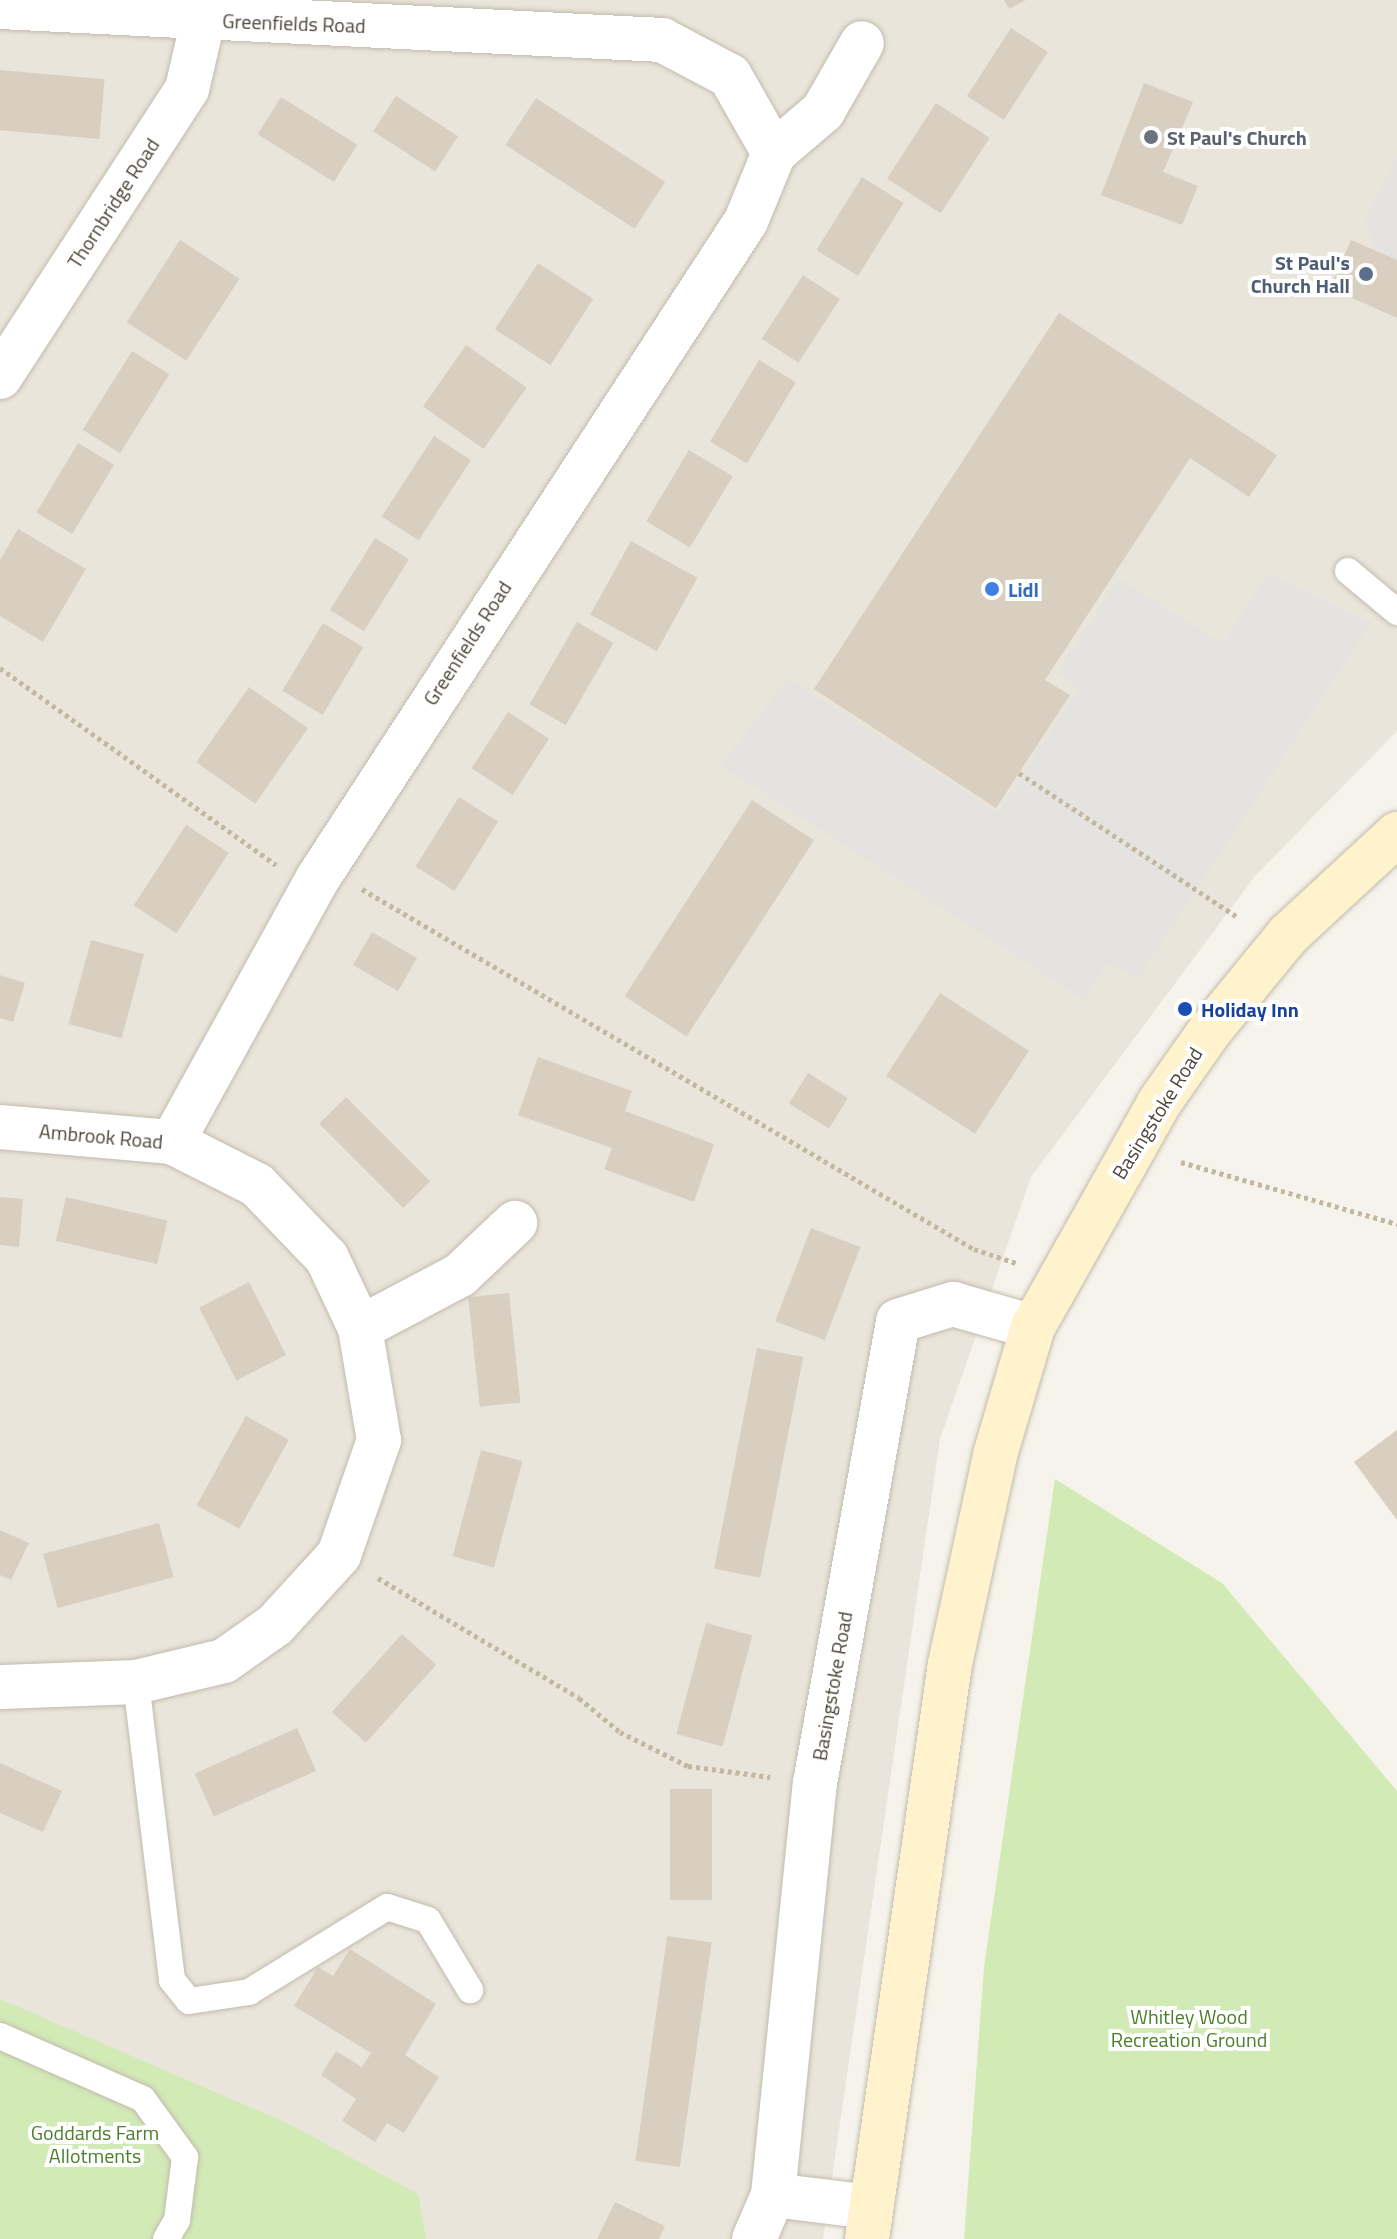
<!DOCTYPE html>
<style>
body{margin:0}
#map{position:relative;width:1397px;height:2239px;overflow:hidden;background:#f6f3ec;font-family:"Titillium Web",sans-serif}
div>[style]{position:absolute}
.residential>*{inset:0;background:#eae5da}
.green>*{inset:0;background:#d2eab5}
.parking>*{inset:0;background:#e5e3e0}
.building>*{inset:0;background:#d8cfc1;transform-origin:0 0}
.path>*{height:5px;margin-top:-2.5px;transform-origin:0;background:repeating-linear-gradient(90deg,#c4b79f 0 4px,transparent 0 8px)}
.roads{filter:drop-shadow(0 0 2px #c2bbae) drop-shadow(0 0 2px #c2bbae)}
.lane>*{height:26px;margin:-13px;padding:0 13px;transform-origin:13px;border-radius:13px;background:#fff}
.street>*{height:44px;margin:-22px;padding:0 22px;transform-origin:22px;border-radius:22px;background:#fff}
.secondary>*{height:44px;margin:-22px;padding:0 22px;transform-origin:22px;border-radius:22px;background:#fff3cd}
.dots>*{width:22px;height:22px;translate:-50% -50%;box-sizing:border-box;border:4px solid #fff;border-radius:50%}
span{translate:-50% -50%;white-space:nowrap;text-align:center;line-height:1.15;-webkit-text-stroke:8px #fff;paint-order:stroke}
.street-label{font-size:20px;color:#4b4439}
.worship-label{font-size:20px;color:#5b616d;font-weight:700}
.left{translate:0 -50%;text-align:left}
.service-label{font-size:20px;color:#4e5e75;font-weight:700}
.right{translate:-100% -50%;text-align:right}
.shop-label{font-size:20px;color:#366cbe;font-weight:700}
.transit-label{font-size:20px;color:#164399;font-weight:700}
.park-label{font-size:20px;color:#4a7f2a}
</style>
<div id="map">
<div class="residential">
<i style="clip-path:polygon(0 0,1397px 0,1397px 731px,1255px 876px,1031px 1177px,940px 1439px,823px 2239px,0 2239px)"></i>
</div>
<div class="green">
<i style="clip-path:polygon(1055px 1479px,1222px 1583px,1397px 1791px,1397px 2239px,964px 2239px,984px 1967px)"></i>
<i style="clip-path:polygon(0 1999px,291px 2125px,418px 2194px,426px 2239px,0 2239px)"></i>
</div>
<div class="parking">
<i style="clip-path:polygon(1397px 157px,1397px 260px,1376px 251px,1364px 222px)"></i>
<i style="clip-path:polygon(1268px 573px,1371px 623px,1138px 980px,1108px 963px,1084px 1000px,720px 765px,788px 678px,998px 813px,1079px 688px,1056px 674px,1119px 578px,1223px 644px)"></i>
</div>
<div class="building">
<i style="clip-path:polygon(1004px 0,1026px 0,1009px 9px)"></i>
<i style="left:1011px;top:28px;width:44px;height:81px;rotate:33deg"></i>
<i style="left:0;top:70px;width:105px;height:60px;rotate:5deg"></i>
<i style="clip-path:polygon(1144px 83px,1193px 102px,1163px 172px,1198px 186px,1182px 225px,1101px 195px)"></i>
<i style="left:396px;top:96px;width:74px;height:42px;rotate:33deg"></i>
<i style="left:281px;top:97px;width:90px;height:44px;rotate:32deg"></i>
<i style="left:536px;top:98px;width:154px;height:56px;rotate:33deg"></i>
<i style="left:936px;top:103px;width:64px;height:90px;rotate:33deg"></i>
<i style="left:862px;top:177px;width:49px;height:86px;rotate:32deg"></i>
<i style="left:180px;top:240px;width:71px;height:98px;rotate:33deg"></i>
<i style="clip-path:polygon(1351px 240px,1397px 260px,1397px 318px,1330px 288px)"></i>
<i style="left:538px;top:263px;width:66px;height:79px;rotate:33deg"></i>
<i style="left:803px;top:275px;width:44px;height:76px;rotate:33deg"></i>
<i style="clip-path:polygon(1059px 313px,1277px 455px,1249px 497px,1190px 458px,1045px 680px,1070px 695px,996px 808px,814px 689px)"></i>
<i style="left:466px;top:345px;width:74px;height:75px;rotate:35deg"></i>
<i style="left:132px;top:351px;width:44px;height:93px;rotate:32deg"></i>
<i style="left:759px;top:360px;width:43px;height:95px;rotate:31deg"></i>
<i style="left:434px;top:436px;width:44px;height:96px;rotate:33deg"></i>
<i style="left:78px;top:443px;width:42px;height:81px;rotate:31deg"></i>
<i style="left:689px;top:450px;width:51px;height:83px;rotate:31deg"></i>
<i style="clip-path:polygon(18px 529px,86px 569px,43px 642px,0 616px,0 560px)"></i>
<i style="left:375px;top:538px;width:40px;height:85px;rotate:32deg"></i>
<i style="left:631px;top:541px;width:76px;height:84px;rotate:29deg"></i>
<i style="left:577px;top:622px;width:42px;height:95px;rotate:30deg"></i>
<i style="left:323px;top:623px;width:47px;height:79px;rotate:31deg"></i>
<i style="left:249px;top:687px;width:72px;height:92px;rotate:35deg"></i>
<i style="left:508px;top:712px;width:49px;height:67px;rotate:33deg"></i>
<i style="left:459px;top:797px;width:46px;height:82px;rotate:32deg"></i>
<i style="left:752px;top:800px;width:74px;height:234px;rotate:33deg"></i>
<i style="left:186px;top:825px;width:51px;height:96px;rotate:33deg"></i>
<i style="left:372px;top:932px;width:52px;height:38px;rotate:30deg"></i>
<i style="left:91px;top:940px;width:55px;height:87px;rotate:15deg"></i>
<i style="clip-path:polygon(0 975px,25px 983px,13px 1022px,0 1018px)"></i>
<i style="left:940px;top:993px;width:106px;height:99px;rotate:33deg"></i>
<i style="clip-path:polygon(538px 1057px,632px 1091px,625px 1111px,714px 1144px,694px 1202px,604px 1169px,612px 1148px,518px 1115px)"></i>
<i style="left:808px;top:1073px;width:47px;height:36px;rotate:32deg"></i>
<i style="left:346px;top:1097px;width:119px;height:38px;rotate:45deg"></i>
<i style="clip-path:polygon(0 1197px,23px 1199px,19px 1247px,0 1245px)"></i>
<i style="left:66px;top:1197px;width:104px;height:45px;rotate:13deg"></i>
<i style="left:811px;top:1228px;width:53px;height:100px;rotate:21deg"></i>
<i style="left:249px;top:1282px;width:82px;height:56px;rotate:63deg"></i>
<i style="left:509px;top:1293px;width:110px;height:41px;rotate:84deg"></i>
<i style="left:757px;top:1348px;width:47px;height:225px;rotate:11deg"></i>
<i style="left:246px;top:1416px;width:49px;height:102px;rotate:29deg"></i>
<i style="clip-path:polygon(1397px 1430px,1397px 1520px,1354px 1462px)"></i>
<i style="left:481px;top:1450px;width:43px;height:110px;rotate:15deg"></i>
<i style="left:159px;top:1523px;width:56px;height:120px;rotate:75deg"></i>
<i style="clip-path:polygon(0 1530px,29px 1543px,11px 1580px,0 1575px)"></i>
<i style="left:706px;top:1623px;width:48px;height:115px;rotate:15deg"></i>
<i style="left:402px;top:1634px;width:46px;height:105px;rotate:42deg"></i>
<i style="left:297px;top:1728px;width:47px;height:112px;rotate:66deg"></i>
<i style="clip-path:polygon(0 1763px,62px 1791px,43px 1832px,0 1813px)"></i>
<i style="left:670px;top:1789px;width:42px;height:111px"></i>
<i style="left:667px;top:1936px;width:45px;height:227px;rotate:8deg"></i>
<i style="clip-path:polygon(350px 1949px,436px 2004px,405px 2055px,439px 2077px,404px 2133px,387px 2123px,375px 2142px,342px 2121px,356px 2099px,321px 2075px,336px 2051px,362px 2067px,371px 2053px,294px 2006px,318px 1967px,333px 1976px)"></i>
<i style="clip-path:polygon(615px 2202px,665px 2226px,659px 2239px,597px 2239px)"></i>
</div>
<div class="path">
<i style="left:0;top:668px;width:339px;rotate:35.5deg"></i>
<i style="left:1019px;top:773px;width:261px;rotate:33.4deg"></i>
<i style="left:362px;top:889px;width:710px;rotate:30.47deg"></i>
<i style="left:974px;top:1249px;width:44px;rotate:18.4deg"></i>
<i style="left:1181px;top:1162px;width:225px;rotate:16deg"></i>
<i style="left:378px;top:1578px;width:234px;rotate:30.8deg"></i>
<i style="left:579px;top:1698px;width:53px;rotate:39.7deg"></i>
<i style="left:620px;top:1732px;width:76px;rotate:26.6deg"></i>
<i style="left:688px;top:1766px;width:83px;rotate:7.6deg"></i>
</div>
<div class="roads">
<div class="lane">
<i style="left:1348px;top:571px;width:64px;rotate:39.9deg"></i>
<i style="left:136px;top:1682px;width:300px;rotate:83.1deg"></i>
<i style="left:172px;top:1980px;width:27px;rotate:51deg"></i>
<i style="left:189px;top:2001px;width:61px;rotate:-8.5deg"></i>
<i style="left:249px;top:1992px;width:162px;rotate:-31.6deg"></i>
<i style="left:387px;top:1907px;width:43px;rotate:17.6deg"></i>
<i style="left:428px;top:1920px;width:82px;rotate:59deg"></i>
<i style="left:0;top:2036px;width:156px;rotate:23.8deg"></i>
<i style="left:143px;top:2099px;width:72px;rotate:54.1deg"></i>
<i style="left:185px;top:2157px;width:64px;rotate:97.2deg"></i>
<i style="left:177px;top:2220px;width:22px;rotate:120deg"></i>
</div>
<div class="street">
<i style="left:0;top:7px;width:663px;rotate:2.85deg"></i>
<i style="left:662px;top:40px;width:77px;rotate:27.9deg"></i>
<i style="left:730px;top:76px;width:89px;rotate:60.3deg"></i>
<i style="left:774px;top:153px;width:74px;rotate:112.4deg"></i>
<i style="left:746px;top:221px;width:784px;rotate:123.08deg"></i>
<i style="left:318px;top:878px;width:302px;rotate:118.9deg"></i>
<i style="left:774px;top:153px;width:65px;rotate:-40.6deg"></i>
<i style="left:823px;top:111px;width:78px;rotate:-60.2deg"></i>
<i style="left:0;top:377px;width:343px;rotate:-57deg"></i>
<i style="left:187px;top:89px;width:71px;rotate:-76.9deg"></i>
<i style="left:0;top:1127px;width:173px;rotate:5deg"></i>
<i style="left:172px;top:1142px;width:95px;rotate:26.8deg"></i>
<i style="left:257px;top:1185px;width:101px;rotate:46.2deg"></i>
<i style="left:327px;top:1258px;width:77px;rotate:64.8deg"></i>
<i style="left:360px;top:1328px;width:114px;rotate:80.4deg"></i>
<i style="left:379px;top:1440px;width:122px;rotate:109.2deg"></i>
<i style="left:339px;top:1555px;width:95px;rotate:132.4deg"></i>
<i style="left:275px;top:1625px;width:62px;rotate:144.8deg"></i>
<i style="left:224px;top:1661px;width:90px;rotate:166.6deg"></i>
<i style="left:136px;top:1682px;width:136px;rotate:177.9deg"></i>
<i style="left:360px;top:1328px;width:113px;rotate:-27.9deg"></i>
<i style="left:460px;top:1275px;width:76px;rotate:-43.4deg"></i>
<i style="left:773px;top:2195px;width:99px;rotate:7deg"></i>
<i style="left:754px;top:2239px;width:48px;rotate:-66.6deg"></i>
<i style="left:773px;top:2195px;width:414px;rotate:-84.2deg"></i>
<i style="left:815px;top:1783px;width:469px;rotate:-79.8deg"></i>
<i style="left:898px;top:1321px;width:58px;rotate:-17.2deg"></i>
<i style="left:953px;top:1304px;width:83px;rotate:16deg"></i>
</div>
<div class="secondary">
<i style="left:867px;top:2239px;width:581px;rotate:-81.79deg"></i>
<i style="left:950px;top:1664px;width:214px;rotate:-77.8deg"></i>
<i style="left:995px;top:1455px;width:134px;rotate:-73.5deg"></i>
<i style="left:1033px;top:1327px;width:257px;rotate:-60.6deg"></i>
<i style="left:1159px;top:1103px;width:90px;rotate:-54.9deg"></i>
<i style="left:1211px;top:1029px;width:122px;rotate:-50.7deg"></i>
<i style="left:1288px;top:935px;width:149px;rotate:-42.8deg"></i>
</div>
</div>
<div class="dots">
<i style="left:1151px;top:137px;background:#6b7280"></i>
<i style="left:1366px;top:274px;background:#5c6f8a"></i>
<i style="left:992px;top:589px;background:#3f7fe0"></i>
<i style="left:1185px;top:1009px;background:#1a4fb4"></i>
</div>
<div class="street-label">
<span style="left:294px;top:23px;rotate:2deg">Greenfields Road</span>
<span style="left:113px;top:203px;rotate:-57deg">Thornbridge Road</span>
<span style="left:467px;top:643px;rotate:-57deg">Greenfields Road</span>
<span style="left:1157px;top:1113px;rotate:-58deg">Basingstoke Road</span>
<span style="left:101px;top:1136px;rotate:5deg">Ambrook Road</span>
<span style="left:832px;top:1686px;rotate:-80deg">Basingstoke Road</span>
</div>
<div class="worship-label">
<span class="left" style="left:1167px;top:137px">St Paul's Church</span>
</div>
<div class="service-label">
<span class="right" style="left:1350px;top:274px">St Paul's<br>Church Hall</span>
</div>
<div class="shop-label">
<span class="left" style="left:1008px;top:589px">Lidl</span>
</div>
<div class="transit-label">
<span class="left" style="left:1201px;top:1009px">Holiday Inn</span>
</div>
<div class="park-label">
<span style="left:1189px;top:2028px">Whitley Wood<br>Recreation Ground</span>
<span style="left:95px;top:2144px">Goddards Farm<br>Allotments</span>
</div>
</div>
